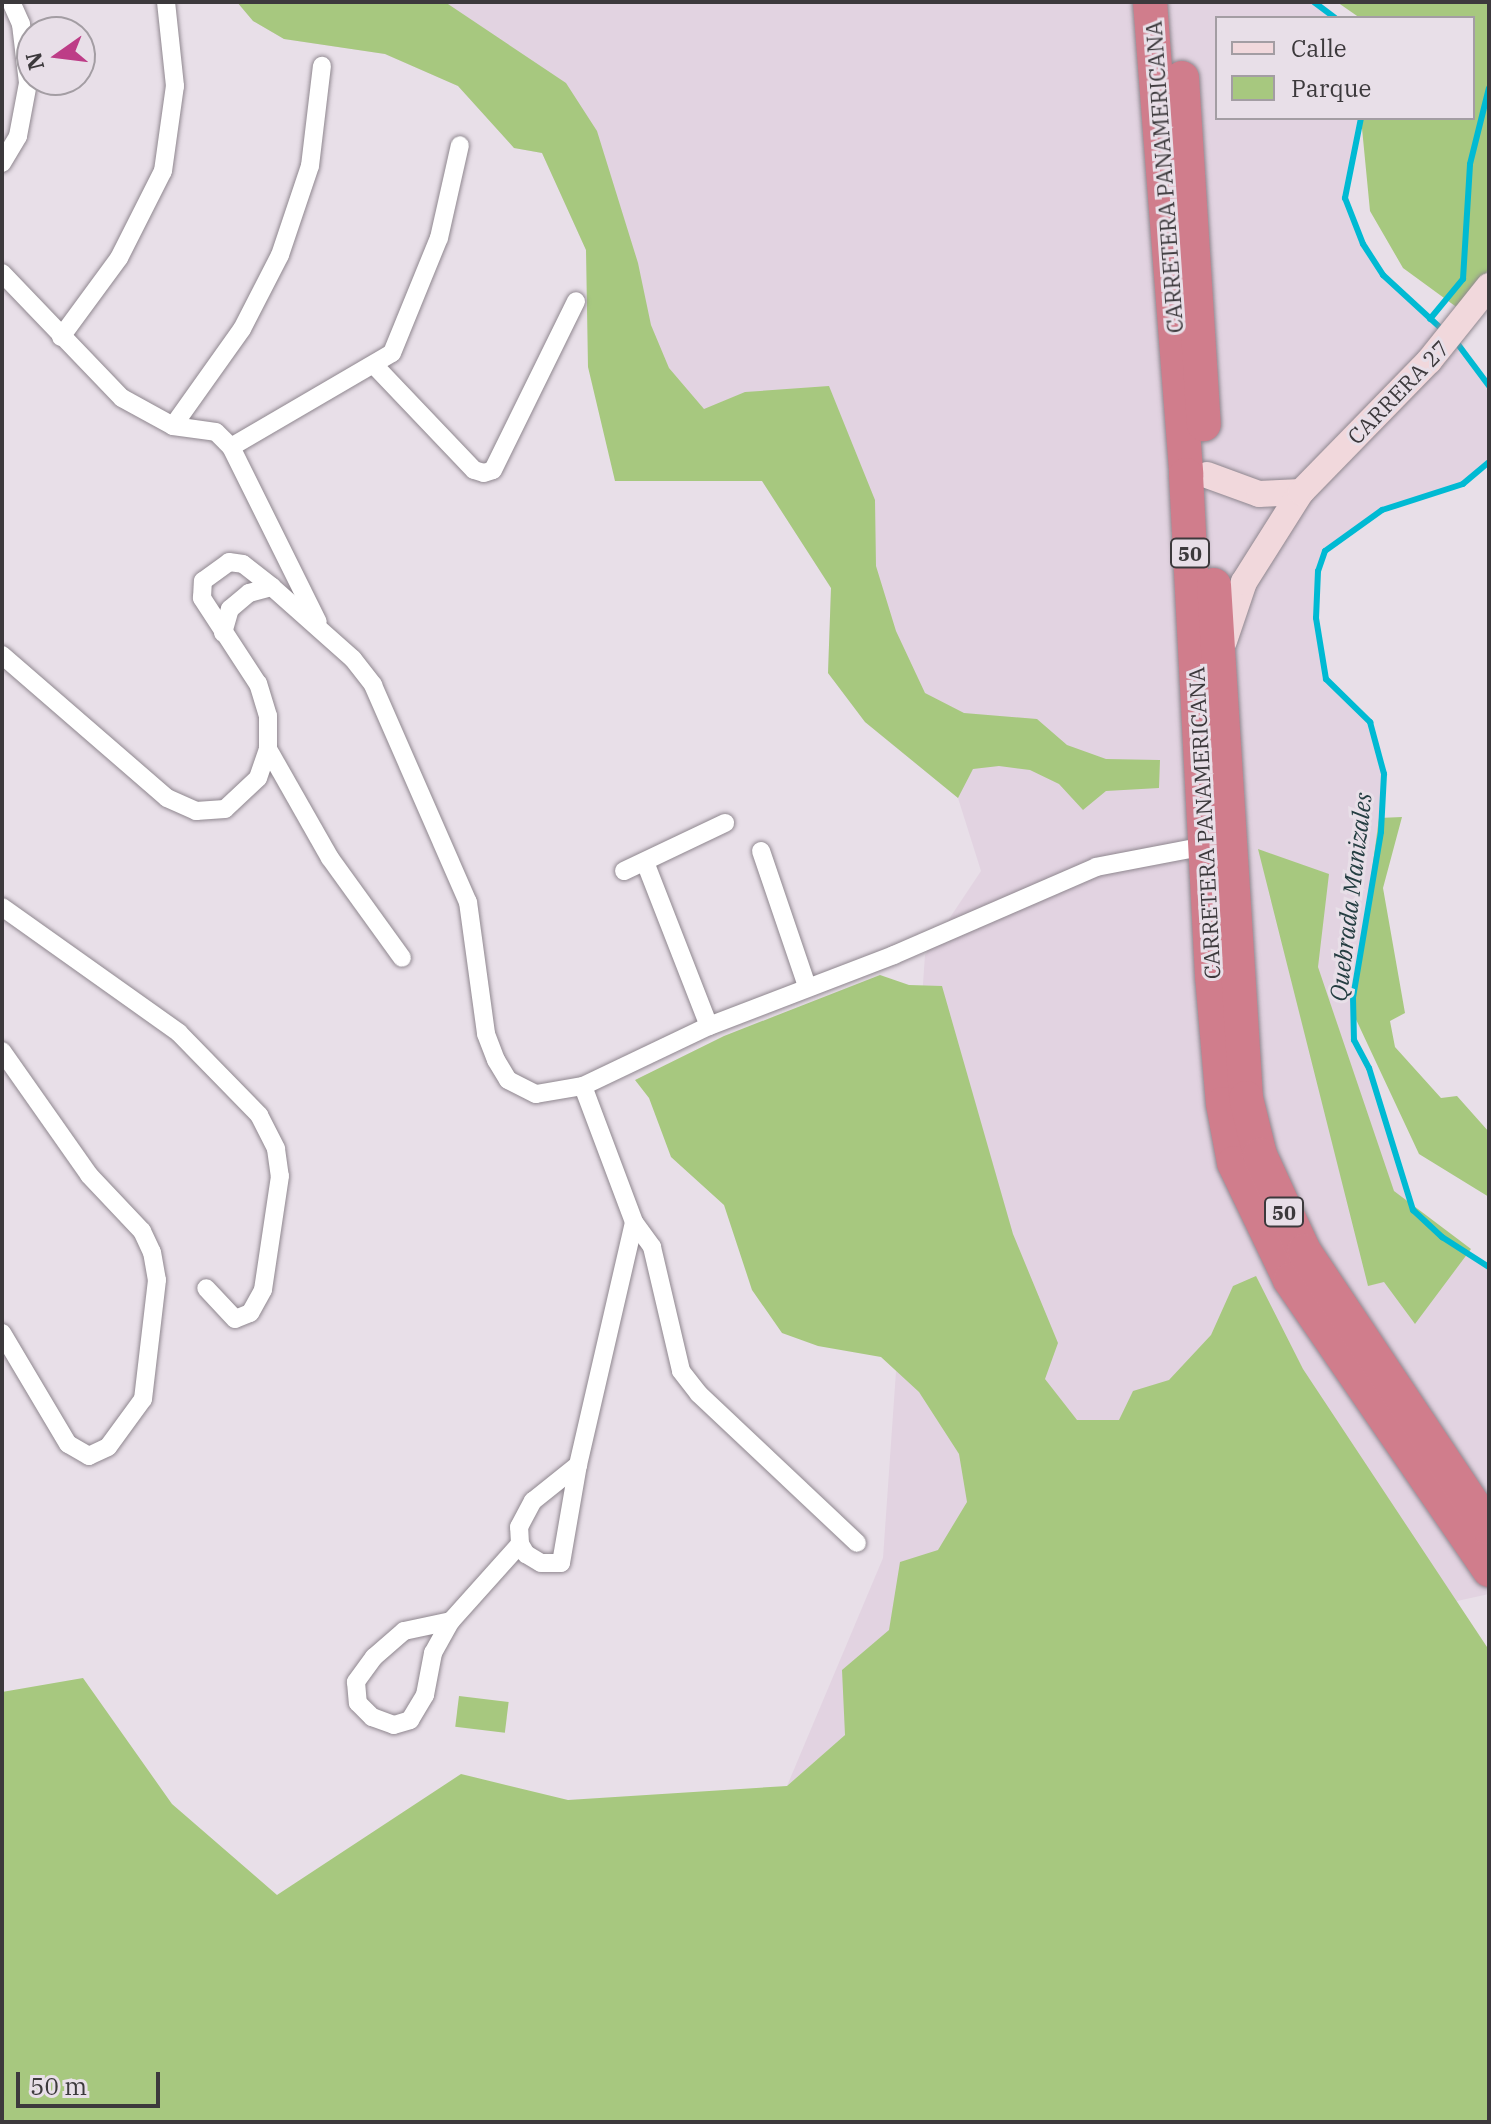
<!DOCTYPE html>
<style>
body{margin:0}
#map{position:relative;width:1491px;height:2124px;overflow:hidden;background:#e8dfe8;font-family:"IBM Plex Serif",serif}
div>[style]{position:absolute}
.built>*{inset:0;background:#e2d3e1}
.green>*{inset:0;background:#a7c87f;transform-origin:0 0}
.stream>*{height:6px;margin:-3px;padding:0 3px;transform-origin:3px;border-radius:3px;background:#00bad3}
.roads{filter:drop-shadow(0 0 2px #8f878f) drop-shadow(0 0 2px #8f878f)}
.street>*{height:18px;margin:-9px;padding:0 9px;transform-origin:9px;border-radius:9px;background:#fff}
.secondary>*{height:26px;margin:-13px;padding:0 13px;transform-origin:13px;border-radius:13px;background:#f1d8dc}
.highway>*{height:34px;margin:-17px;padding:0 17px;transform-origin:17px;border-radius:17px;background:#d07d8c}
span{translate:-50% -50%;white-space:nowrap;text-align:center;line-height:1.15;-webkit-text-stroke:6px #e8dfe8;paint-order:stroke}
.shield-label span{padding:2px 6px;background:#e8dfe8;border:2px solid;border-radius:6px;-webkit-text-stroke-width:0}
.shield-label{font-size:20px;color:#3c393c;font-weight:700}
.street-label{font-size:22px;color:#3c393c}
.water-label{font-size:24px;color:#243d41;font-style:italic}
.frame{position:absolute;inset:0;border:4px solid #3c393c;pointer-events:none}
.legend{position:absolute;left:1215px;top:16px;width:260px;height:104px;box-sizing:border-box;background:#e8dfe8;border:2px solid #a39da3;margin:0;padding:10px 14px;list-style:none;font-size:24px;color:#3c393c}
.legend li{display:flex;align-items:center;gap:16px;height:40px}
.legend b{width:40px;border:2px solid #a39da3}
.north{position:absolute;left:16px;top:16px;width:80px;height:80px;box-sizing:border-box;background:#e8dfe8;border:2px solid #a39da3;border-radius:50%;rotate:256deg;font-size:22px;font-weight:700;line-height:32px;text-align:center;color:#3c393c}
.north::after{content:'';display:block;margin:auto;width:28px;height:36px;background:#bd3d87;clip-path:polygon(50% 0,100% 100%,50% 72%,0 100%)}
.scale{position:absolute;left:16px;top:2072px;width:144px;height:36px;box-sizing:border-box;border:4px solid #3c393c;border-top:0;padding-left:10px;font-size:24px;line-height:28px;white-space:nowrap;color:#3c393c;-webkit-text-stroke:6px #e8dfe8;paint-order:stroke}
</style>
<div id="map">
<div class="built">
<i style="clip-path:polygon(237px 2px,1314px 2px,1335px 18px,1217px 18px,1217px 118px,1361px 118px,1345px 198px,1363px 244px,1400px 294px,1462px 346px,1489px 386px,1489px 462px,1463px 484px,1382px 510px,1325px 551px,1318px 571px,1316px 618px,1326px 679px,1370px 722px,1384px 774px,1381px 832px,1353px 997px,1354px 1040px,1369px 1068px,1413px 1210px,1442px 1237px,1489px 1267px,1489px 1594px,845px 1735px,787px 1786px,883px 1558px,925px 955px,981px 871px,958px 798px,865px 722px,828px 673px,831px 588px,762px 481px,615px 481px,586px 250px,542px 153px,514px 148px,458px 86px,385px 54px,284px 39px,253px 21px)"></i>
</div>
<div class="green">
<i style="clip-path:polygon(237px 2px,445px 2px,566px 83px,597px 131px,638px 263px,651px 325px,669px 368px,704px 409px,745px 392px,829px 386px,875px 500px,876px 566px,896px 631px,925px 693px,964px 713px,1037px 719px,1067px 745px,1106px 759px,1160px 760px,1159px 788px,1106px 791px,1083px 810px,1059px 784px,1030px 770px,999px 766px,973px 769px,958px 798px,865px 722px,828px 673px,831px 588px,762px 481px,615px 481px,588px 367px,586px 250px,542px 153px,514px 148px,458px 86px,385px 54px,284px 39px,253px 21px)"></i>
<i style="clip-path:polygon(1337px 2px,1489px 2px,1489px 267px,1466px 314px,1403px 268px,1370px 211px,1361px 118px,1473px 118px,1473px 18px,1360px 18px)"></i>
<i style="clip-path:polygon(1402px 817px,1383px 888px,1405px 1013px,1390px 1021px,1395px 1047px,1441px 1098px,1457px 1096px,1489px 1132px,1489px 1197px,1419px 1154px,1353px 1013px,1379px 818px)"></i>
<i style="clip-path:polygon(1258px 849px,1329px 874px,1318px 967px,1394px 1191px,1471px 1249px,1415px 1324px,1384px 1282px,1368px 1286px)"></i>
<i style="clip-path:polygon(880px 975px,909px 985px,942px 986px,1013px 1234px,1058px 1343px,1045px 1379px,1077px 1420px,1119px 1420px,1133px 1391px,1169px 1380px,1211px 1335px,1233px 1286px,1256px 1276px,1303px 1369px,1489px 1650px,1489px 2122px,2px 2122px,2px 1692px,83px 1678px,172px 1804px,277px 1895px,461px 1774px,568px 1800px,787px 1786px,845px 1735px,842px 1670px,889px 1630px,900px 1562px,938px 1550px,967px 1502px,959px 1454px,919px 1392px,881px 1357px,818px 1346px,782px 1333px,752px 1290px,724px 1205px,671px 1157px,649px 1098px,635px 1080px,724px 1036px)"></i>
<i style="left:459px;top:1696px;width:50px;height:31px;rotate:7deg"></i>
</div>
<div class="stream">
<i style="left:1314px;top:2px;width:26px;rotate:37deg"></i>
<i style="left:1361px;top:118px;width:82px;rotate:101.3deg"></i>
<i style="left:1345px;top:198px;width:49px;rotate:68.6deg"></i>
<i style="left:1363px;top:244px;width:37px;rotate:57deg"></i>
<i style="left:1383px;top:275px;width:84px;rotate:42.6deg"></i>
<i style="left:1430px;top:319px;width:52px;rotate:-50.5deg"></i>
<i style="left:1463px;top:279px;width:115px;rotate:-86.5deg"></i>
<i style="left:1470px;top:164px;width:78px;rotate:-76deg"></i>
<i style="left:1454px;top:339px;width:59px;rotate:53.3deg"></i>
<i style="left:1489px;top:462px;width:34px;rotate:140deg"></i>
<i style="left:1463px;top:484px;width:85px;rotate:162.2deg"></i>
<i style="left:1382px;top:510px;width:70px;rotate:144.3deg"></i>
<i style="left:1325px;top:551px;width:21px;rotate:109deg"></i>
<i style="left:1318px;top:571px;width:47px;rotate:92.4deg"></i>
<i style="left:1316px;top:618px;width:62px;rotate:80.7deg"></i>
<i style="left:1326px;top:679px;width:62px;rotate:44.3deg"></i>
<i style="left:1370px;top:722px;width:54px;rotate:74.9deg"></i>
<i style="left:1384px;top:774px;width:58px;rotate:93deg"></i>
<i style="left:1381px;top:832px;width:167px;rotate:99.6deg"></i>
<i style="left:1353px;top:997px;width:43px;rotate:88.7deg"></i>
<i style="left:1354px;top:1040px;width:32px;rotate:62deg"></i>
<i style="left:1369px;top:1068px;width:149px;rotate:72.8deg"></i>
<i style="left:1413px;top:1210px;width:40px;rotate:43deg"></i>
<i style="left:1442px;top:1237px;width:56px;rotate:32.6deg"></i>
</div>
<div class="roads">
<div class="street">
<i style="left:2px;top:163px;width:31px;rotate:-59deg"></i>
<i style="left:18px;top:136px;width:54px;rotate:-79.3deg"></i>
<i style="left:28px;top:83px;width:59px;rotate:-96.8deg"></i>
<i style="left:21px;top:24px;width:24px;rotate:-114deg"></i>
<i style="left:2px;top:273px;width:173px;rotate:46.2deg"></i>
<i style="left:122px;top:398px;width:58px;rotate:28.8deg"></i>
<i style="left:173px;top:426px;width:43px;rotate:7.9deg"></i>
<i style="left:216px;top:432px;width:21px;rotate:45deg"></i>
<i style="left:231px;top:447px;width:195px;rotate:63.6deg"></i>
<i style="left:61px;top:337px;width:98px;rotate:-53.7deg"></i>
<i style="left:119px;top:258px;width:97px;rotate:-63.2deg"></i>
<i style="left:163px;top:171px;width:86px;rotate:-82deg"></i>
<i style="left:175px;top:86px;width:84px;rotate:-96.1deg"></i>
<i style="left:374px;top:365px;width:145px;rotate:46.4deg"></i>
<i style="left:474px;top:470px;width:10px;rotate:17deg"></i>
<i style="left:484px;top:473px;width:9px;rotate:-18deg"></i>
<i style="left:493px;top:470px;width:188px;rotate:-63.8deg"></i>
<i style="left:173px;top:426px;width:119px;rotate:-54.6deg"></i>
<i style="left:242px;top:329px;width:83px;rotate:-62.8deg"></i>
<i style="left:280px;top:255px;width:94px;rotate:-71.4deg"></i>
<i style="left:310px;top:166px;width:101px;rotate:-83.2deg"></i>
<i style="left:231px;top:447px;width:186px;rotate:-30.3deg"></i>
<i style="left:392px;top:353px;width:124px;rotate:-67.8deg"></i>
<i style="left:439px;top:238px;width:95px;rotate:-77.3deg"></i>
<i style="left:223px;top:633px;width:25px;rotate:-74deg"></i>
<i style="left:230px;top:609px;width:25px;rotate:-40deg"></i>
<i style="left:249px;top:593px;width:24px;rotate:-15deg"></i>
<i style="left:2px;top:655px;width:218px;rotate:40.9deg"></i>
<i style="left:167px;top:798px;width:32px;rotate:24deg"></i>
<i style="left:196px;top:811px;width:29px;rotate:-4deg"></i>
<i style="left:225px;top:809px;width:45px;rotate:-43.2deg"></i>
<i style="left:258px;top:778px;width:31px;rotate:-71deg"></i>
<i style="left:268px;top:749px;width:33px;rotate:-90deg"></i>
<i style="left:268px;top:716px;width:34px;rotate:-107deg"></i>
<i style="left:258px;top:684px;width:103px;rotate:-123.1deg"></i>
<i style="left:202px;top:598px;width:17px;rotate:-87deg"></i>
<i style="left:203px;top:581px;width:32px;rotate:-36deg"></i>
<i style="left:229px;top:562px;width:14px;rotate:8deg"></i>
<i style="left:243px;top:564px;width:37px;rotate:38deg"></i>
<i style="left:272px;top:587px;width:108px;rotate:41.6deg"></i>
<i style="left:353px;top:659px;width:33px;rotate:52deg"></i>
<i style="left:373px;top:685px;width:237px;rotate:66.4deg"></i>
<i style="left:468px;top:902px;width:133px;rotate:82.2deg"></i>
<i style="left:486px;top:1034px;width:28px;rotate:69deg"></i>
<i style="left:496px;top:1060px;width:23px;rotate:59deg"></i>
<i style="left:508px;top:1080px;width:31px;rotate:27deg"></i>
<i style="left:536px;top:1094px;width:48px;rotate:-9.7deg"></i>
<i style="left:583px;top:1086px;width:140px;rotate:-25.5deg"></i>
<i style="left:709px;top:1026px;width:198px;rotate:-21deg"></i>
<i style="left:894px;top:955px;width:220px;rotate:-23.5deg"></i>
<i style="left:1096px;top:867px;width:111px;rotate:-10.9deg"></i>
<i style="left:268px;top:749px;width:125px;rotate:60.4deg"></i>
<i style="left:330px;top:858px;width:123px;rotate:54.2deg"></i>
<i style="left:761px;top:851px;width:143px;rotate:71.2deg"></i>
<i style="left:645px;top:862px;width:176px;rotate:68.7deg"></i>
<i style="left:624px;top:871px;width:112px;rotate:-25.4deg"></i>
<i style="left:2px;top:907px;width:217px;rotate:35.4deg"></i>
<i style="left:179px;top:1033px;width:115px;rotate:45.7deg"></i>
<i style="left:259px;top:1115px;width:38px;rotate:63deg"></i>
<i style="left:276px;top:1149px;width:27px;rotate:82deg"></i>
<i style="left:280px;top:1176px;width:115px;rotate:98.5deg"></i>
<i style="left:263px;top:1290px;width:26px;rotate:119deg"></i>
<i style="left:250px;top:1313px;width:16px;rotate:158deg"></i>
<i style="left:235px;top:1319px;width:42px;rotate:-133.1deg"></i>
<i style="left:2px;top:1051px;width:151px;rotate:54.9deg"></i>
<i style="left:89px;top:1175px;width:77px;rotate:46.6deg"></i>
<i style="left:142px;top:1231px;width:23px;rotate:65deg"></i>
<i style="left:152px;top:1252px;width:28px;rotate:80deg"></i>
<i style="left:157px;top:1280px;width:120px;rotate:96.7deg"></i>
<i style="left:143px;top:1399px;width:59px;rotate:126.1deg"></i>
<i style="left:108px;top:1447px;width:21px;rotate:155deg"></i>
<i style="left:89px;top:1456px;width:24px;rotate:-150deg"></i>
<i style="left:68px;top:1444px;width:129px;rotate:-120.7deg"></i>
<i style="left:634px;top:1222px;width:31px;rotate:54deg"></i>
<i style="left:652px;top:1247px;width:127px;rotate:76.8deg"></i>
<i style="left:681px;top:1371px;width:29px;rotate:52deg"></i>
<i style="left:699px;top:1394px;width:217px;rotate:43.3deg"></i>
<i style="left:520px;top:1544px;width:17px;rotate:-93deg"></i>
<i style="left:519px;top:1527px;width:30px;rotate:-62deg"></i>
<i style="left:533px;top:1501px;width:58px;rotate:-38.7deg"></i>
<i style="left:451px;top:1621px;width:48px;rotate:168deg"></i>
<i style="left:404px;top:1631px;width:40px;rotate:139deg"></i>
<i style="left:374px;top:1657px;width:31px;rotate:126deg"></i>
<i style="left:356px;top:1682px;width:21px;rotate:85deg"></i>
<i style="left:358px;top:1703px;width:20px;rotate:45deg"></i>
<i style="left:372px;top:1717px;width:23px;rotate:20deg"></i>
<i style="left:394px;top:1725px;width:17px;rotate:-17deg"></i>
<i style="left:410px;top:1720px;width:29px;rotate:-59deg"></i>
<i style="left:425px;top:1695px;width:43px;rotate:-79.2deg"></i>
<i style="left:433px;top:1653px;width:37px;rotate:-61deg"></i>
<i style="left:451px;top:1621px;width:103px;rotate:-48.1deg"></i>
<i style="left:520px;top:1544px;width:12px;rotate:59deg"></i>
<i style="left:526px;top:1554px;width:17px;rotate:31deg"></i>
<i style="left:541px;top:1563px;width:20px"></i>
<i style="left:561px;top:1563px;width:99px;rotate:-80.2deg"></i>
<i style="left:578px;top:1465px;width:249px;rotate:-77deg"></i>
<i style="left:634px;top:1222px;width:145px;rotate:-110.6deg"></i>
</div>
<div class="secondary">
<i style="left:1207px;top:475px;width:55px;rotate:20.1deg"></i>
<i style="left:1259px;top:494px;width:42px;rotate:-2.7deg"></i>
<i style="left:1224px;top:641px;width:62px;rotate:-71.3deg"></i>
<i style="left:1244px;top:582px;width:107px;rotate:-57.7deg"></i>
<i style="left:1301px;top:492px;width:183px;rotate:-45.7deg"></i>
<i style="left:1429px;top:361px;width:96px;rotate:-51.3deg"></i>
</div>
<div class="highway">
<i style="left:1150px;top:2px;width:474px;rotate:85.6deg"></i>
<i style="left:1186px;top:475px;width:502px;rotate:87.03deg"></i>
<i style="left:1212px;top:976px;width:128px;rotate:85.1deg"></i>
<i style="left:1223px;top:1104px;width:60px;rotate:79.4deg"></i>
<i style="left:1234px;top:1163px;width:130px;rotate:64.4deg"></i>
<i style="left:1290px;top:1280px;width:352px;rotate:55.5deg"></i>
<i style="left:1182px;top:78px;width:347px;rotate:86.4deg"></i>
<i style="left:1214px;top:585px;width:514px;rotate:86.43deg"></i>
<i style="left:1246px;top:1098px;width:59px;rotate:76.2deg"></i>
<i style="left:1260px;top:1155px;width:106px;rotate:65.4deg"></i>
<i style="left:1304px;top:1251px;width:333px;rotate:56.3deg"></i>
</div>
</div>
<div class="shield-label">
<span style="left:1190px;top:553px">50</span>
<span style="left:1284px;top:1212px">50</span>
</div>
<div class="street-label">
<span style="left:1164px;top:177px;rotate:-94deg">CARRETERA PANAMERICANA</span>
<span style="left:1398px;top:392px;rotate:-46deg">CARRERA 27</span>
<span style="left:1204px;top:823px;rotate:-93deg">CARRETERA PANAMERICANA</span>
</div>
<div class="water-label">
<span style="left:1351px;top:897px;rotate:-83deg">Quebrada Manizales</span>
</div>
<div class="frame"></div>
<ul class="legend">
<li><b style="height:10px;background:#f1d8dc"></b>Calle</li>
<li><b style="height:22px;background:#a7c87f"></b>Parque</li>
</ul>
<div class="north">N</div>
<div class="scale">50 m</div>
</div>
